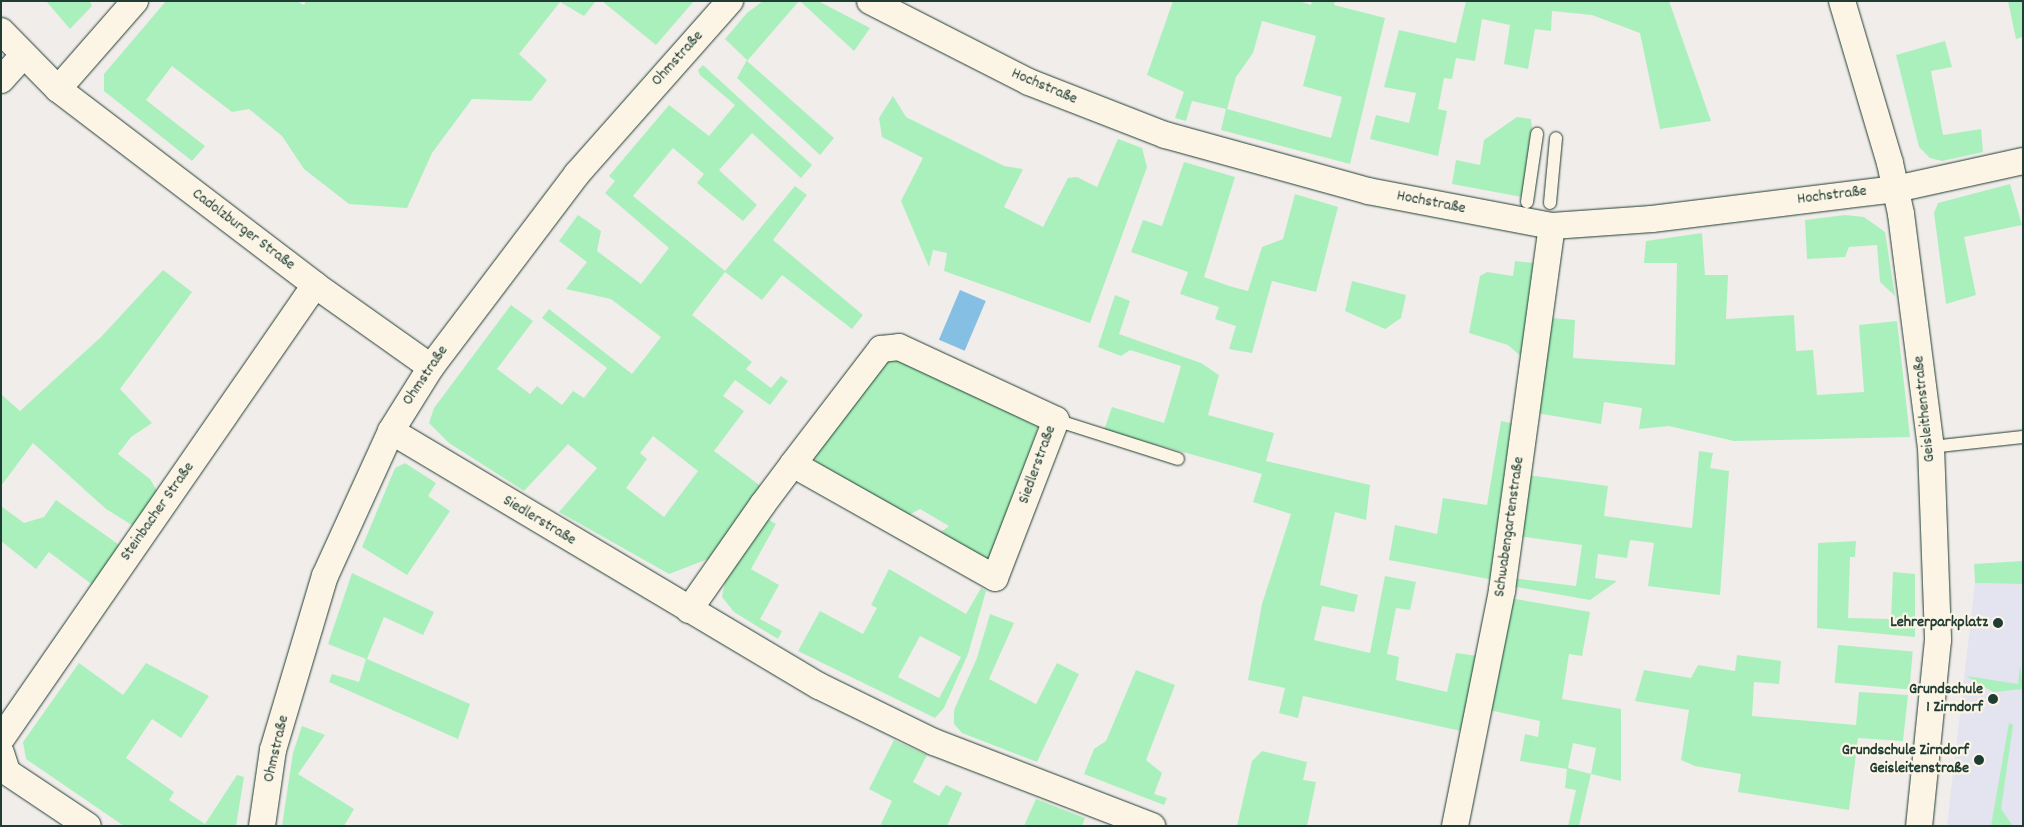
<!DOCTYPE html>
<meta charset="utf-8">
<style>
body{margin:0}
#map{position:relative;width:2024px;height:827px;overflow:hidden;background:#f1edea;font-family:Dekko,sans-serif}
div>[style]{position:absolute}
.built>*{inset:0;background:#e4e3f0}
.green>*{inset:0;background:#aaf0bc;transform-origin:0 0}
.water>*{inset:0;background:#85c0e4;transform-origin:0 0}
.roads{filter:drop-shadow(0 0 1px #1f3d34) drop-shadow(0 0 1px #1f3d34)}
.lane>*{height:12px;margin:-6px;padding:0 6px;transform-origin:6px;border-radius:6px;background:#fcf5e5}
.street>*{height:26px;margin:-13px;padding:0 13px;transform-origin:13px;border-radius:13px;background:#fcf5e5}
.dots>*{width:14px;height:14px;translate:-50% -50%;box-sizing:border-box;border:2px solid #fcf5e5;border-radius:50%}
span{translate:-50% -50%;white-space:nowrap;text-align:center;line-height:1.15;-webkit-text-stroke:4.5px #fcf5e5;paint-order:stroke}
.street-label{font-size:16px;color:#1f3d34}
.poi-label{font-size:16px;color:#1f3d34;font-weight:700}
.right{translate:-100% -50%;text-align:right}
.frame{position:absolute;inset:0;border:2px solid #1f3d34;pointer-events:none}
</style>
<div id="map">
<div class="built">
<i style="clip-path:polygon(1975px 583px,2023px 584px,2023px 826px,1947px 826px)"></i>
</div>
<div class="green">
<i style="clip-path:polygon(46px 1px,90px 1px,92px 6px,70px 29px)"></i>
<i style="clip-path:polygon(166px 1px,297px 1px,304px 5px,306px 1px,596px 1px,584px 16px,560px 2px,519px 54px,547px 80px,531px 101px,472px 99px,432px 153px,407px 208px,349px 204px,304px 169px,282px 136px,249px 109px,232px 112px,172px 66px,146px 100px,205px 146px,192px 161px,104px 91px,104px 74px)"></i>
<i style="clip-path:polygon(602px 1px,694px 1px,656px 45px)"></i>
<i style="clip-path:polygon(763px 1px,799px 1px,747px 61px,834px 138px,820px 155px,737px 78px,747px 60px,725px 39px,747px 13px)"></i>
<i style="clip-path:polygon(800px 1px,818px 1px,870px 28px,854px 51px)"></i>
<i style="clip-path:polygon(evenodd,1173px 1px,1299px 1px,1311px 5px,1312px 1px,1335px 1px,1334px 5px,1385px 18px,1350px 164px,1221px 130px,1226px 109px,1192px 101px,1186px 121px,1175px 118px,1184px 92px,1147px 75px,1173px 1px,1262px 21px,1316px 36px,1303px 86px,1342px 97px,1331px 138px,1227px 109px,1236px 77px,1253px 53px,1262px 21px)"></i>
<i style="clip-path:polygon(1466px 1px,1669px 1px,1711px 121px,1660px 129px,1640px 33px,1592px 15px,1552px 11px,1551px 31px,1535px 29px,1528px 69px,1504px 64px,1510px 25px,1482px 19px,1475px 61px,1456px 58px,1452px 79px,1444px 78px,1438px 109px,1447px 111px,1438px 156px,1370px 139px,1376px 115px,1409px 123px,1416px 93px,1384px 87px,1399px 30px,1456px 43px)"></i>
<i style="clip-path:polygon(2008px 1px,2023px 1px,2023px 37px,2016px 39px)"></i>
<i style="clip-path:polygon(1945px 41px,1952px 67px,1931px 71px,1943px 135px,1981px 129px,1983px 152px,1942px 161px,1930px 158px,1919px 147px,1896px 55px)"></i>
<i style="clip-path:polygon(evenodd,703px 65px,812px 165px,801px 178px,752px 133px,719px 170px,757px 205px,743px 221px,697px 183px,704px 174px,673px 148px,633px 196px,725px 271px,795px 186px,807px 195px,773px 240px,863px 315px,852px 329px,782px 275px,762px 300px,725px 272px,692px 315px,752px 362px,746px 369px,771px 388px,781px 376px,788px 381px,770px 405px,735px 380px,723px 396px,744px 411px,714px 451px,762px 487px,708px 559px,669px 574px,559px 512px,597px 468px,568px 444px,524px 491px,449px 443px,429px 423px,434px 408px,511px 305px,533px 321px,497px 369px,530px 394px,537px 386px,562px 405px,573px 391px,584px 398px,607px 368px,542px 318px,549px 309px,632px 374px,661px 337px,611px 299px,566px 289px,587px 262px,559px 241px,578px 215px,601px 231px,597px 251px,641px 284px,669px 248px,605px 193px,615px 181px,609px 176px,669px 105px,709px 136px,735px 105px,700px 75px,698px 70px,703px 65px,653px 436px,698px 471px,664px 517px,626px 488px,647px 459px,640px 453px,653px 436px)"></i>
<i style="clip-path:polygon(893px 96px,906px 117px,1004px 166px,1023px 169px,1004px 207px,1043px 227px,1068px 178px,1077px 177px,1097px 187px,1118px 139px,1142px 148px,1147px 167px,1090px 323px,944px 271px,947px 253px,933px 250px,929px 267px,901px 201px,923px 158px,882px 137px,879px 118px)"></i>
<i style="clip-path:polygon(1517px 117px,1531px 119px,1534px 149px,1527px 198px,1452px 184px,1456px 160px,1480px 165px,1484px 140px)"></i>
<i style="clip-path:polygon(1184px 162px,1235px 177px,1204px 277px,1229px 286px,1248px 291px,1262px 247px,1283px 239px,1295px 194px,1338px 207px,1316px 292px,1272px 281px,1252px 353px,1229px 349px,1236px 326px,1215px 319px,1219px 307px,1180px 294px,1188px 272px,1131px 252px,1143px 220px,1162px 226px)"></i>
<i style="clip-path:polygon(2010px 184px,2022px 225px,1964px 237px,1976px 295px,1946px 304px,1934px 213px,1938px 203px)"></i>
<i style="clip-path:polygon(1845px 215px,1864px 217px,1885px 232px,1895px 296px,1880px 282px,1877px 245px,1849px 247px,1845px 257px,1807px 259px,1805px 220px)"></i>
<i style="clip-path:polygon(1702px 233px,1705px 275px,1728px 275px,1726px 319px,1794px 315px,1796px 351px,1813px 350px,1817px 395px,1864px 392px,1859px 325px,1897px 321px,1910px 437px,1734px 441px,1669px 426px,1639px 429px,1642px 408px,1604px 402px,1601px 424px,1537px 413px,1551px 318px,1575px 320px,1573px 358px,1675px 365px,1677px 263px,1644px 263px,1646px 241px)"></i>
<i style="clip-path:polygon(1515px 261px,1534px 263px,1524px 359px,1508px 345px,1469px 333px,1480px 276px,1487px 272px,1513px 276px)"></i>
<i style="clip-path:polygon(163px 270px,192px 292px,120px 389px,152px 423px,131px 437px,118px 454px,150px 479px,159px 494px,135px 527px,106px 509px,33px 443px,1px 486px,1px 394px,20px 411px,101px 337px)"></i>
<i style="clip-path:polygon(1352px 281px,1406px 295px,1401px 318px,1385px 329px,1345px 311px)"></i>
<i style="clip-path:polygon(1115px 295px,1130px 301px,1119px 334px,1201px 363px,1219px 375px,1208px 415px,1274px 433px,1266px 461px,1370px 485px,1366px 520px,1335px 512px,1320px 585px,1358px 595px,1354px 612px,1322px 606px,1314px 640px,1370px 653px,1385px 576px,1416px 582px,1410px 610px,1396px 608px,1387px 654px,1399px 657px,1396px 680px,1447px 692px,1456px 653px,1478px 656px,1461px 731px,1303px 696px,1298px 718px,1279px 713px,1285px 688px,1248px 680px,1262px 604px,1291px 514px,1253px 502px,1262px 474px,1104px 430px,1112px 407px,1164px 423px,1181px 366px,1130px 350px,1121px 356px,1098px 347px)"></i>
<i style="clip-path:polygon(891px 354px,1038px 427px,992px 561px,985px 563px,938px 534px,949px 526px,920px 509px,907px 516px,816px 462px,814px 453px)"></i>
<i style="clip-path:polygon(1501px 421px,1515px 424px,1494px 580px,1389px 560px,1395px 525px,1437px 534px,1443px 498px,1487px 505px)"></i>
<i style="clip-path:polygon(1699px 451px,1713px 453px,1710px 468px,1729px 471px,1720px 595px,1648px 586px,1654px 543px,1630px 540px,1627px 558px,1598px 554px,1595px 578px,1617px 581px,1590px 600px,1511px 586px,1513px 578px,1576px 586px,1582px 545px,1519px 536px,1528px 475px,1608px 486px,1604px 516px,1692px 528px)"></i>
<i style="clip-path:polygon(405px 463px,436px 483px,428px 496px,450px 511px,407px 575px,362px 547px,395px 468px)"></i>
<i style="clip-path:polygon(56px 500px,122px 547px,94px 586px,49px 552px,36px 569px,1px 541px,1px 506px,24px 523px,44px 517px)"></i>
<i style="clip-path:polygon(766px 518px,776px 524px,751px 569px,779px 585px,760px 619px,782px 631px,778px 639px,734px 612px,722px 597px,727px 572px)"></i>
<i style="clip-path:polygon(1856px 541px,1855px 557px,1850px 557px,1848px 618px,1891px 619px,1893px 572px,1915px 574px,1915px 637px,1817px 628px,1818px 543px)"></i>
<i style="clip-path:polygon(2023px 561px,2023px 584px,1975px 583px,1974px 564px)"></i>
<i style="clip-path:polygon(evenodd,889px 569px,966px 614px,981px 588px,986px 591px,968px 654px,944px 708px,935px 718px,798px 651px,820px 611px,863px 634px,877px 608px,871px 605px,889px 569px,920px 636px,961px 657px,939px 698px,898px 677px,920px 636px)"></i>
<i style="clip-path:polygon(352px 573px,434px 612px,423px 635px,384px 617px,367px 659px,470px 704px,458px 739px,329px 682px,332px 674px,359px 682px,366px 659px,328px 644px)"></i>
<i style="clip-path:polygon(evenodd,1510px 598px,1590px 612px,1582px 656px,1569px 654px,1562px 699px,1621px 709px,1621px 781px,1591px 774px,1579px 826px,1568px 826px,1576px 790px,1565px 788px,1567px 769px,1520px 761px,1525px 734px,1538px 737px,1540px 721px,1489px 710px,1510px 598px,1573px 743px,1596px 748px,1591px 774px,1568px 768px,1573px 743px)"></i>
<i style="clip-path:polygon(990px 614px,1014px 623px,989px 679px,1036px 704px,1057px 663px,1079px 674px,1037px 762px,962px 733px,954px 724px,954px 710px,977px 658px)"></i>
<i style="left:1838px;top:645px;width:75px;height:38px;rotate:5deg"></i>
<i style="clip-path:polygon(1737px 655px,1781px 661px,1779px 684px,1754px 682px,1752px 716px,1856px 725px,1859px 692px,1908px 695px,1903px 741px,1858px 738px,1849px 810px,1738px 792px,1741px 774px,1695px 766px,1681px 760px,1689px 710px,1635px 701px,1644px 670px,1691px 678px,1698px 665px,1735px 671px)"></i>
<i style="clip-path:polygon(79px 663px,123px 695px,146px 663px,209px 696px,181px 738px,152px 719px,126px 758px,174px 792px,169px 800px,205px 824px,237px 775px,244px 777px,236px 826px,124px 826px,26px 759px,23px 742px)"></i>
<i style="clip-path:polygon(2020px 666px,2023px 689px,1993px 692px,1966px 676px,2018px 684px)"></i>
<i style="clip-path:polygon(1136px 670px,1175px 685px,1146px 760px,1162px 773px,1154px 794px,1167px 798px,1164px 805px,1084px 774px,1094px 749px,1106px 741px)"></i>
<i style="clip-path:polygon(2009px 723px,2013px 725px,2001px 809px,2013px 826px,1991px 826px)"></i>
<i style="clip-path:polygon(302px 726px,325px 735px,298px 774px,354px 809px,344px 826px,282px 826px,293px 753px)"></i>
<i style="clip-path:polygon(894px 740px,927px 755px,913px 782px,939px 796px,946px 785px,962px 793px,947px 826px,880px 826px,892px 801px,869px 789px)"></i>
<i style="clip-path:polygon(1262px 751px,1307px 762px,1303px 780px,1316px 782px,1307px 826px,1237px 826px,1252px 761px)"></i>
<i style="clip-path:polygon(1036px 799px,1085px 818px,1082px 826px,1024px 826px)"></i>
</div>
<div class="water">
<i style="left:960px;top:290px;width:28px;height:54px;rotate:23deg"></i>
</div>
<div class="roads">
<div class="lane">
<i style="left:1527px;top:202px;width:69px;rotate:-81.6deg"></i>
<i style="left:1550px;top:203px;width:65px;rotate:-84.7deg"></i>
<i style="left:1056px;top:420px;width:128px;rotate:17.7deg"></i>
<i style="left:1931px;top:447px;width:93px;rotate:-6.2deg"></i>
</div>
<div class="street">
<i style="left:870px;top:1px;width:178px;rotate:27deg"></i>
<i style="left:1029px;top:82px;width:146px;rotate:21.3deg"></i>
<i style="left:1165px;top:135px;width:211px;rotate:15.4deg"></i>
<i style="left:1368px;top:191px;width:187px;rotate:10.8deg"></i>
<i style="left:1552px;top:226px;width:100px;rotate:-4deg"></i>
<i style="left:1652px;top:219px;width:246px;rotate:-7deg"></i>
<i style="left:1896px;top:189px;width:130px;rotate:-12.4deg"></i>
<i style="left:1842px;top:1px;width:169px;rotate:73.5deg"></i>
<i style="left:1890px;top:163px;width:52px;rotate:77.8deg"></i>
<i style="left:1901px;top:214px;width:235px;rotate:82.7deg"></i>
<i style="left:1931px;top:447px;width:193px;rotate:87.9deg"></i>
<i style="left:1938px;top:640px;width:187px;rotate:95.8deg"></i>
<i style="left:1px;top:31px;width:81px;rotate:45.5deg"></i>
<i style="left:58px;top:89px;width:323px;rotate:37.3deg"></i>
<i style="left:315px;top:285px;width:142px;rotate:35.3deg"></i>
<i style="left:1px;top:80px;width:31px;rotate:-48deg"></i>
<i style="left:58px;top:89px;width:117px;rotate:-48.8deg"></i>
<i style="left:391px;top:431px;width:498px;rotate:30.8deg"></i>
<i style="left:819px;top:686px;width:128px;rotate:26deg"></i>
<i style="left:934px;top:742px;width:234px;rotate:21.1deg"></i>
<i style="left:689px;top:610px;width:129px;rotate:-55.1deg"></i>
<i style="left:763px;top:504px;width:50px;rotate:-53.1deg"></i>
<i style="left:793px;top:464px;width:145px;rotate:-52.6deg"></i>
<i style="left:881px;top:349px;width:18px;rotate:-6deg"></i>
<i style="left:899px;top:347px;width:173px;rotate:24.9deg"></i>
<i style="left:1056px;top:420px;width:169px;rotate:111.1deg"></i>
<i style="left:995px;top:578px;width:232px;rotate:-150.6deg"></i>
<i style="left:1px;top:739px;width:552px;rotate:-55.33deg"></i>
<i style="left:1px;top:753px;width:20px;rotate:72deg"></i>
<i style="left:7px;top:772px;width:97px;rotate:33.7deg"></i>
<i style="left:262px;top:826px;width:77px;rotate:-81.8deg"></i>
<i style="left:273px;top:750px;width:182px;rotate:-73.4deg"></i>
<i style="left:325px;top:576px;width:159px;rotate:-65.5deg"></i>
<i style="left:391px;top:431px;width:75px;rotate:-58deg"></i>
<i style="left:431px;top:367px;width:242px;rotate:-52.9deg"></i>
<i style="left:577px;top:174px;width:231px;rotate:-48.5deg"></i>
<i style="left:1455px;top:826px;width:241px;rotate:-78.7deg"></i>
<i style="left:1502px;top:590px;width:367px;rotate:-82.2deg"></i>
</div>
</div>
<div class="dots">
<i style="left:1998px;top:623px;background:#1f3d34"></i>
<i style="left:1993px;top:699px;background:#1f3d34"></i>
<i style="left:1979px;top:760px;background:#1f3d34"></i>
</div>
<div class="street-label">
<span style="left:678px;top:59px;rotate:-48deg">Ohmstraße</span>
<span style="left:1044px;top:87px;rotate:23deg">Hochstraße</span>
<span style="left:1832px;top:196px;rotate:-7deg">Hochstraße</span>
<span style="left:1431px;top:203px;rotate:11deg">Hochstraße</span>
<span style="left:243px;top:230px;rotate:37deg">Cadolzburger Straße</span>
<span style="left:426px;top:376px;rotate:-56deg">Ohmstraße</span>
<span style="left:1925px;top:409px;rotate:-96deg">Geisleithenstraße</span>
<span style="left:1038px;top:465px;rotate:-70deg">Siedlerstraße</span>
<span style="left:158px;top:512px;rotate:-55deg">Steinbacher Straße</span>
<span style="left:539px;top:521px;rotate:31deg">Siedlerstraße</span>
<span style="left:1510px;top:527px;rotate:-82deg">Schwabengartenstraße</span>
<span style="left:277px;top:749px;rotate:-77deg">Ohmstraße</span>
</div>
<div class="poi-label">
<span class="right" style="left:1988px;top:623px">Lehrerparkplatz</span>
<span class="right" style="left:1983px;top:699px">Grundschule<br>1 Zirndorf</span>
<span class="right" style="left:1969px;top:760px">Grundschule Zirndorf<br>Geisleitenstraße</span>
</div>
<div class="frame"></div>
</div>
